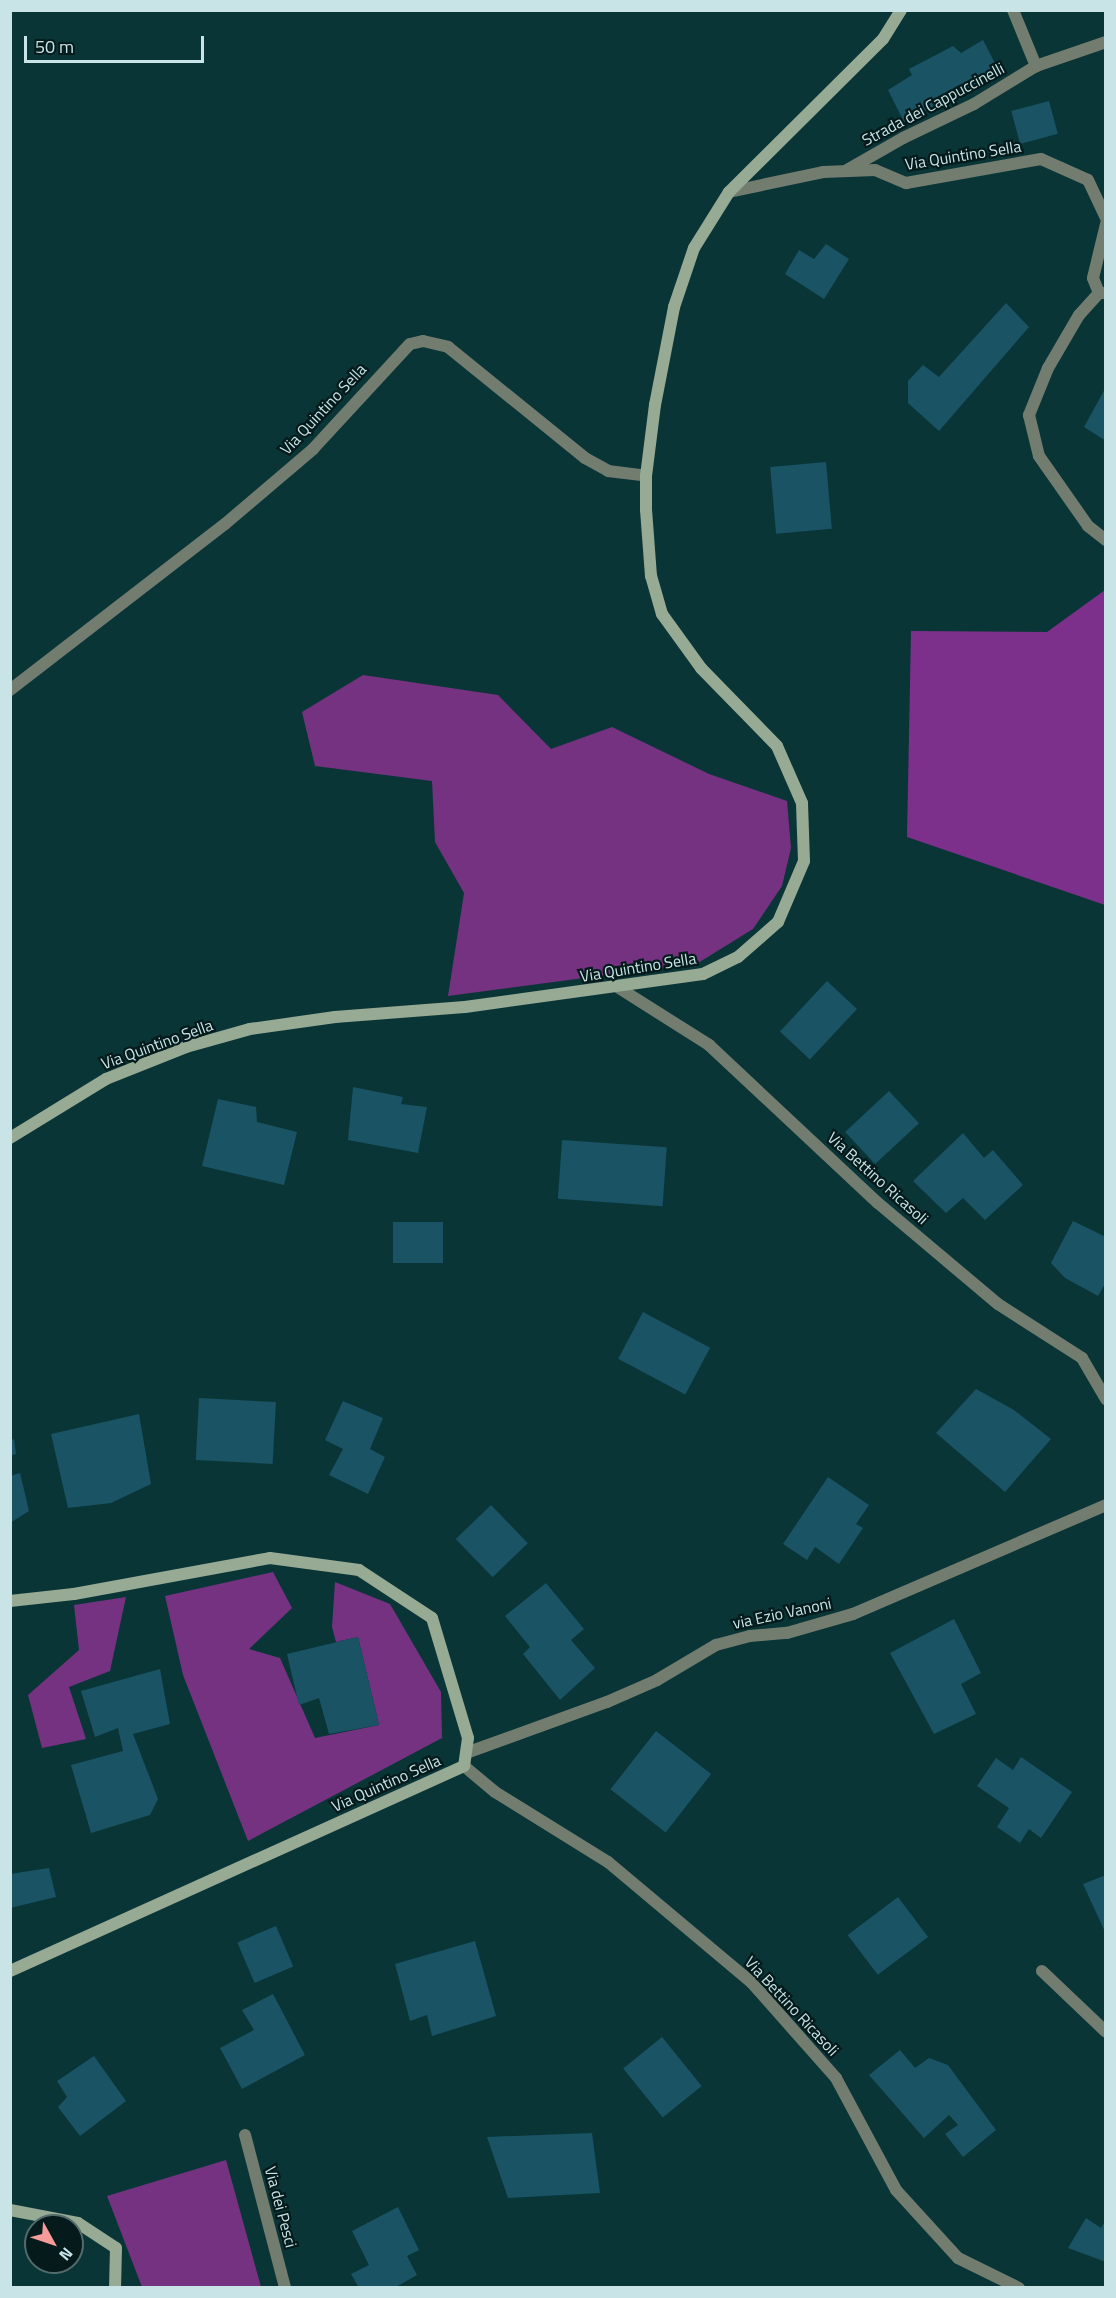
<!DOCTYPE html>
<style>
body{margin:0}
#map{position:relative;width:1116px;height:2298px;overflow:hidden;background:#0a3537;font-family:"Titillium Web",sans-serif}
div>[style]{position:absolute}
.green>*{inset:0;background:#743281}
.forest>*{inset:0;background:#7d2f8c}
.building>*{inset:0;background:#195364;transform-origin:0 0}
.street>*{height:12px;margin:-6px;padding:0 6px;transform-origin:6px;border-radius:6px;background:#727d6f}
.secondary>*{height:12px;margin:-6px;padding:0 6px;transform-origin:6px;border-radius:6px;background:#97aa94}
span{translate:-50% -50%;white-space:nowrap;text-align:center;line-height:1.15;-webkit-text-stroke:4.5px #041a1b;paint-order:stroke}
.street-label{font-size:16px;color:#c9e4e6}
.frame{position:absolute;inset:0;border:12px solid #c9e4e6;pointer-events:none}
.north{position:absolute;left:24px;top:2214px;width:60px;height:60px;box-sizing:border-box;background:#041a1b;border:2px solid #536b6c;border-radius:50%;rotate:130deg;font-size:16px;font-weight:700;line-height:24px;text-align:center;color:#c9e4e6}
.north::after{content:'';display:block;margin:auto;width:21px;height:27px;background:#f59b9a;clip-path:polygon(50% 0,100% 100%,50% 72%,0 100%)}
.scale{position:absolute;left:24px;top:36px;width:180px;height:27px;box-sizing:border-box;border:3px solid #c9e4e6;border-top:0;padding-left:8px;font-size:18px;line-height:21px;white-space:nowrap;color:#c9e4e6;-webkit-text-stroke:4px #041a1b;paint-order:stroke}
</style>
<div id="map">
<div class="green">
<i style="clip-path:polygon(363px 675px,498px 695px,551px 749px,612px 727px,709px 774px,787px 801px,791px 848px,782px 886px,753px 929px,698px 963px,448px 996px,464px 893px,435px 842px,432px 781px,315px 766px,302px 712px)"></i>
<i style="clip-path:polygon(273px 1572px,292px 1608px,249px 1649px,280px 1658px,315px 1738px,379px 1725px,358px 1637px,336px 1642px,332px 1627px,335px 1582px,390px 1604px,441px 1692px,442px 1738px,248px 1841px,183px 1675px,165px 1596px)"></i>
<i style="clip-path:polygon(126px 1597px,110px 1671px,69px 1687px,86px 1739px,42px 1748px,28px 1695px,79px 1650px,74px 1605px)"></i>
<i style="clip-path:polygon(226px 2160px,261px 2287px,142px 2287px,107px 2196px)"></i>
</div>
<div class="forest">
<i style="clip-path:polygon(1105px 590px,1105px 905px,907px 837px,911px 631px,1047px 632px)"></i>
</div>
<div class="building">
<i style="clip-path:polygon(983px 40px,999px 71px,904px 122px,888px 90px,912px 75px,909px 69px,953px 46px,961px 53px)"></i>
<i style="left:1049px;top:101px;width:34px;height:39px;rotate:75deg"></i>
<i style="clip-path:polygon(826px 244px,849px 259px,824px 299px,785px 274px,799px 250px,814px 259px)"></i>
<i style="clip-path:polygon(1006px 303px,1029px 327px,939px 431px,908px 403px,908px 381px,923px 365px,939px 377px)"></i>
<i style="clip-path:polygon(1106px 387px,1106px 441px,1084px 427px)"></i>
<i style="left:826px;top:462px;width:67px;height:56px;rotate:85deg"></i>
<i style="left:827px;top:981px;width:41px;height:69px;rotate:43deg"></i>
<i style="clip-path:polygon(353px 1087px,403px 1097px,401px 1104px,427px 1107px,418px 1153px,348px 1140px)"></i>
<i style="left:889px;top:1091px;width:44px;height:60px;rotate:47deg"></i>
<i style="clip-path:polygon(218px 1099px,256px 1107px,257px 1122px,297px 1132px,284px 1185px,202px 1166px)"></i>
<i style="clip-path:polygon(963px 1133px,984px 1158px,993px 1150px,1023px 1185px,985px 1220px,963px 1198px,946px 1213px,913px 1181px)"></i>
<i style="left:562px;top:1140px;width:105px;height:59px;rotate:4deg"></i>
<i style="clip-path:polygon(1073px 1221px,1106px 1237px,1106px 1282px,1098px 1296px,1065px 1278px,1051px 1263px)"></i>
<i style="left:393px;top:1222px;width:50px;height:41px"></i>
<i style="left:643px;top:1312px;width:76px;height:53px;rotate:28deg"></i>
<i style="clip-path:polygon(976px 1389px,1014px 1410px,1051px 1439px,1005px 1492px,936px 1433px)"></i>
<i style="left:199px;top:1398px;width:77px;height:62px;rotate:3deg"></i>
<i style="clip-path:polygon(343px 1401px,383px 1418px,370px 1449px,385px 1457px,368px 1494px,329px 1475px,343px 1449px,325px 1440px)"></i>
<i style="clip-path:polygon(139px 1414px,151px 1484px,111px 1503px,68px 1508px,51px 1434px)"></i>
<i style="clip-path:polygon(14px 1439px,16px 1454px,10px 1456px,10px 1441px)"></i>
<i style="clip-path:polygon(20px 1473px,29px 1511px,10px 1523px,10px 1476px)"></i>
<i style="clip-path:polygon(828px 1477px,869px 1505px,856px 1524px,863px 1528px,839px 1564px,815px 1547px,807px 1560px,783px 1544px)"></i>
<i style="left:491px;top:1505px;width:53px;height:49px;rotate:46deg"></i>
<i style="clip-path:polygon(546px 1583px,584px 1629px,571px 1640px,595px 1668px,560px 1700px,523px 1654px,530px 1647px,505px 1616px)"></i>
<i style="clip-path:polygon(954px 1619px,981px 1673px,961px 1684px,976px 1714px,934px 1734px,890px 1653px)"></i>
<i style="clip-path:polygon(358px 1637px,379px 1725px,329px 1734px,319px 1698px,299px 1705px,287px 1654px)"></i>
<i style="clip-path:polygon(160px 1669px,170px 1724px,133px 1734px,158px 1799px,150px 1815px,91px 1833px,71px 1765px,123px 1751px,118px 1728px,95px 1737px,81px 1691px)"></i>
<i style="left:656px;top:1731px;width:70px;height:74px;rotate:38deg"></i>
<i style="clip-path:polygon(1021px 1757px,1072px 1792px,1041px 1838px,1029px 1829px,1020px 1843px,997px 1827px,1009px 1808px,977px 1786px,996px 1758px,1013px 1770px)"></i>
<i style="clip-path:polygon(49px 1868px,56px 1897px,10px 1908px,10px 1874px)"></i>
<i style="clip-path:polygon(1106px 1875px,1106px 1934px,1083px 1884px)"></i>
<i style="left:898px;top:1897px;width:50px;height:63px;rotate:53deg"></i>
<i style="left:276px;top:1926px;width:44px;height:42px;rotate:67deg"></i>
<i style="clip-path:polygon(475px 1941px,496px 2016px,432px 2036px,427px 2015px,410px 2021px,395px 1964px)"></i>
<i style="clip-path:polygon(273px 1994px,305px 2055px,242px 2089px,220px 2048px,254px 2030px,242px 2010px)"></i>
<i style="left:662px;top:2037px;width:63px;height:50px;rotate:51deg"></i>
<i style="clip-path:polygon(900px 2050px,915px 2068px,929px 2058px,948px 2065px,996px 2130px,963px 2157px,945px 2134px,958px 2125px,949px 2115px,924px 2138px,869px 2075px)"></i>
<i style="clip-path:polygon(94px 2056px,126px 2101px,80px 2136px,58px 2107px,67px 2097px,57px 2081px)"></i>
<i style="clip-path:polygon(592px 2133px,600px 2193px,508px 2198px,487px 2137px)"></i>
<i style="clip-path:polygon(398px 2207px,419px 2250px,407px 2256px,417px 2275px,394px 2288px,359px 2288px,351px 2274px,369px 2265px,352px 2231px)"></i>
<i style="clip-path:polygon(1086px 2218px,1101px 2228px,1106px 2220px,1106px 2262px,1068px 2248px)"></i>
</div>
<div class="street">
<i style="left:1013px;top:10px;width:61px;rotate:67.7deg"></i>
<i style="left:847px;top:170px;width:64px;rotate:-29.7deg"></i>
<i style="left:903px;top:138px;width:79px;rotate:-25.6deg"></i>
<i style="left:974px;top:104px;width:73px;rotate:-31.5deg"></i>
<i style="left:1036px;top:66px;width:74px;rotate:-18.9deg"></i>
<i style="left:729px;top:192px;width:96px;rotate:-12deg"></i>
<i style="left:823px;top:172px;width:52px;rotate:-2.2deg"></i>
<i style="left:875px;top:170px;width:34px;rotate:23deg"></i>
<i style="left:906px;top:183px;width:137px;rotate:-10.1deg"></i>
<i style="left:1041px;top:159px;width:51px;rotate:24.1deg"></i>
<i style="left:1088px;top:180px;width:42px;rotate:64.7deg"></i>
<i style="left:1099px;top:293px;width:16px;rotate:-112deg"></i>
<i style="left:1093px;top:278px;width:56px;rotate:-76.5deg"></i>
<i style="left:1106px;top:293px;width:7px;rotate:180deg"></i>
<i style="left:1099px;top:293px;width:30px;rotate:132deg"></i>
<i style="left:1079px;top:315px;width:61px;rotate:120.3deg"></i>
<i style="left:1048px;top:368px;width:51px;rotate:112deg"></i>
<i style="left:1029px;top:415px;width:42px;rotate:76.3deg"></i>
<i style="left:1039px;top:456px;width:85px;rotate:55deg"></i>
<i style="left:1088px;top:526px;width:23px;rotate:38deg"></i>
<i style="left:10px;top:690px;width:272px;rotate:-37.7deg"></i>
<i style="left:225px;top:524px;width:116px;rotate:-40.4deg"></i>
<i style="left:313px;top:449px;width:143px;rotate:-47.3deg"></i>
<i style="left:410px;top:344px;width:13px;rotate:-13deg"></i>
<i style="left:423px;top:341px;width:26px;rotate:13deg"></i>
<i style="left:448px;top:347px;width:176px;rotate:39deg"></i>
<i style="left:585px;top:458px;width:26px;rotate:29deg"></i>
<i style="left:608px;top:471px;width:38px;rotate:7deg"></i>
<i style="left:619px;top:988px;width:107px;rotate:32.3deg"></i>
<i style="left:709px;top:1045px;width:231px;rotate:43.1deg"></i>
<i style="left:878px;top:1203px;width:157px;rotate:40.1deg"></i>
<i style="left:998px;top:1304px;width:100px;rotate:32.7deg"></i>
<i style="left:1082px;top:1358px;width:48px;rotate:59.7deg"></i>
<i style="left:466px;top:1753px;width:150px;rotate:-19.9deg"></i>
<i style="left:607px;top:1702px;width:55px;rotate:-23.7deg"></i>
<i style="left:657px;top:1680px;width:69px;rotate:-30.7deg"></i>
<i style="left:716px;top:1645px;width:35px;rotate:-15deg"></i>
<i style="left:750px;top:1636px;width:37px;rotate:-5deg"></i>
<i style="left:787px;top:1633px;width:69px;rotate:-16.1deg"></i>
<i style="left:853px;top:1614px;width:275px;rotate:-23.3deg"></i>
<i style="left:464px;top:1766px;width:40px;rotate:40deg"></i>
<i style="left:495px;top:1792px;width:133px;rotate:31.8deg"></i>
<i style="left:608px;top:1862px;width:188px;rotate:40deg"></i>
<i style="left:752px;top:1983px;width:127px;rotate:48.5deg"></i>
<i style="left:836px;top:2078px;width:127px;rotate:61.8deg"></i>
<i style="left:896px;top:2190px;width:92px;rotate:47.6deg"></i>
<i style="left:958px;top:2258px;width:68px;rotate:26.2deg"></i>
<i style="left:1042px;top:1971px;width:88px;rotate:43.6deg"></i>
<i style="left:245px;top:2135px;width:158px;rotate:75.3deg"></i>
</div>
<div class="secondary">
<i style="left:10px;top:1138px;width:113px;rotate:-31.6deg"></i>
<i style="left:106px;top:1079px;width:86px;rotate:-21.8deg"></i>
<i style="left:186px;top:1047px;width:66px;rotate:-15.7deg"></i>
<i style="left:250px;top:1029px;width:86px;rotate:-8deg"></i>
<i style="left:335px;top:1017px;width:130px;rotate:-4.4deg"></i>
<i style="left:465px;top:1007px;width:240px;rotate:-7.9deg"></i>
<i style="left:703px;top:974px;width:39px;rotate:-26deg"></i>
<i style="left:738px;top:957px;width:53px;rotate:-41.2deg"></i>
<i style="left:778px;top:922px;width:66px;rotate:-66.9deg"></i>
<i style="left:804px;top:861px;width:58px;rotate:-92deg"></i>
<i style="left:802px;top:803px;width:62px;rotate:-113.7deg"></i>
<i style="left:777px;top:746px;width:109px;rotate:-134.3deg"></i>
<i style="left:701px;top:668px;width:67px;rotate:-125.8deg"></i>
<i style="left:662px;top:614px;width:40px;rotate:-106deg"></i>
<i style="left:651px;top:576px;width:66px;rotate:-94.3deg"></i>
<i style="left:646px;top:510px;width:34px;rotate:-90deg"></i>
<i style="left:646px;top:476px;width:72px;rotate:-82.8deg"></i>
<i style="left:655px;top:405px;width:100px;rotate:-79deg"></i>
<i style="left:674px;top:307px;width:62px;rotate:-71.3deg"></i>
<i style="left:694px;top:248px;width:66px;rotate:-58deg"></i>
<i style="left:729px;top:192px;width:217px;rotate:-44.8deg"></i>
<i style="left:883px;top:39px;width:34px;rotate:-58deg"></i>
<i style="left:10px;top:1601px;width:64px;rotate:-6.2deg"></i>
<i style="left:74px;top:1594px;width:199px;rotate:-10.4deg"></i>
<i style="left:270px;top:1558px;width:90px;rotate:7.7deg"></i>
<i style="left:359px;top:1570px;width:87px;rotate:33.3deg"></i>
<i style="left:432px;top:1618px;width:125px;rotate:73.3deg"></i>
<i style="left:468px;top:1738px;width:28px;rotate:98deg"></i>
<i style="left:464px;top:1766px;width:498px;rotate:155.7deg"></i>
<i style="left:10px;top:2210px;width:69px;rotate:10.8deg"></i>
<i style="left:78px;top:2223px;width:45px;rotate:33.3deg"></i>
<i style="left:116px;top:2248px;width:40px;rotate:91.4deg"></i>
</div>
<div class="street-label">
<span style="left:933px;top:104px;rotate:-28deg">Strada dei Cappuccinelli</span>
<span style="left:963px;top:155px;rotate:-9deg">Via Quintino Sella</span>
<span style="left:323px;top:409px;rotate:-47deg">Via Quintino Sella</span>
<span style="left:638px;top:967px;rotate:-9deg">Via Quintino Sella</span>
<span style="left:157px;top:1044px;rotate:-20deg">Via Quintino Sella</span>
<span style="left:878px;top:1178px;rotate:42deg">Via Bettino Ricasoli</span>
<span style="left:782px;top:1613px;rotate:-12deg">via Ezio Vanoni</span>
<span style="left:386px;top:1783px;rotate:-24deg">Via Quintino Sella</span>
<span style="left:792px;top:2006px;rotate:47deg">Via Bettino Ricasoli</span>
<span style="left:281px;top:2207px;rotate:75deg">Via dei Pesci</span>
</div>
<div class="frame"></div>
<div class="north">N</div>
<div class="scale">50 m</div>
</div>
